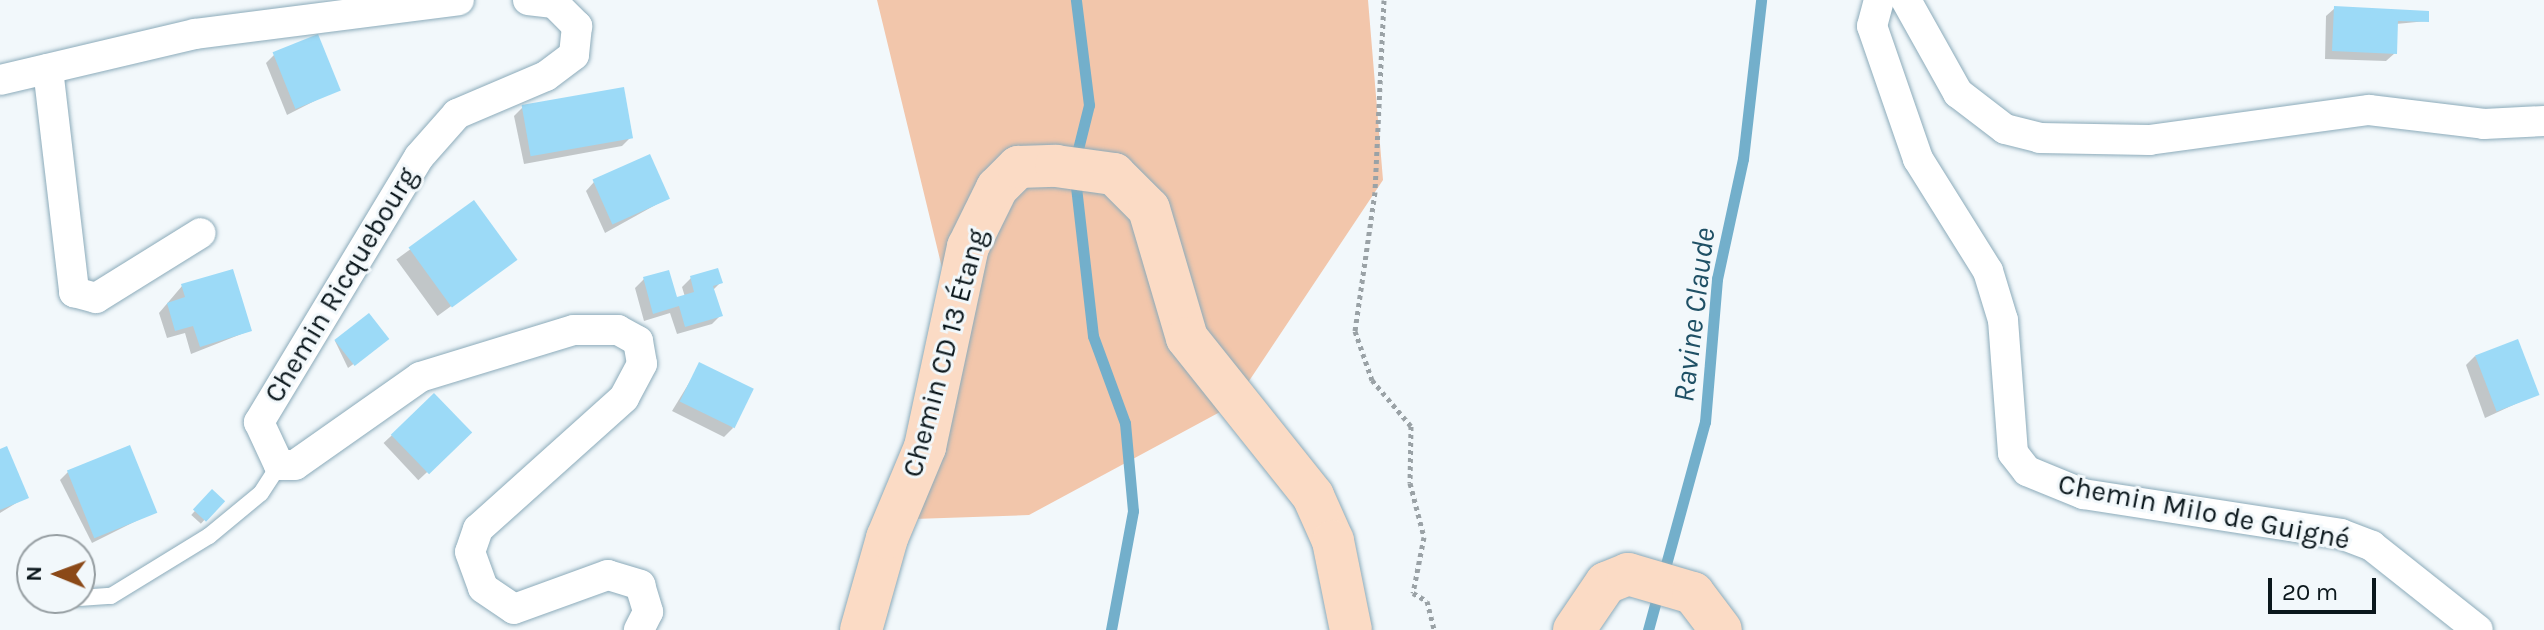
<!DOCTYPE html>
<meta charset="utf-8">
<style>
body{margin:0}
#map{position:relative;width:2544px;height:630px;overflow:hidden;background:#f2f8fb;font-family:Karla,sans-serif}
div>[style]{position:absolute}
.green>*{inset:0;background:#f2c6ab}
.shadow>*{inset:0;background:#0003;transform-origin:0 0}
.stream>*{height:11px;margin:-5.5px;padding:0 5.5px;transform-origin:5.5px;border-radius:5.5px;background:#73afcb}
.building>*{inset:0;background:#9cdaf7;transform-origin:0 0}
.path>*{height:5px;margin-top:-2.5px;transform-origin:0;background:repeating-linear-gradient(90deg,#9aa2a6 0 4px,transparent 0 8px)}
.roads{filter:drop-shadow(0 0 2px #8cabba) drop-shadow(0 0 2px #8cabba)}
.lane>*{height:16px;margin:-8px;padding:0 8px;transform-origin:8px;border-radius:8px;background:#fff}
.street>*{height:30px;margin:-15px;padding:0 15px;transform-origin:15px;border-radius:15px;background:#fff}
.secondary>*{height:42px;margin:-21px;padding:0 21px;transform-origin:21px;border-radius:21px;background:#fbdbc5}
span{translate:-50% -50%;white-space:nowrap;text-align:center;line-height:1.15;-webkit-text-stroke:6px #f2f8fb;paint-order:stroke}
.street-label{font-size:28px;color:#0b171c}
.water-label{font-size:30px;color:#1f5065;font-style:italic}
.north{position:absolute;left:16px;top:534px;width:80px;height:80px;box-sizing:border-box;background:#f2f8fb;border:2px solid #969ea2;border-radius:50%;rotate:271deg;font-size:22px;font-weight:700;line-height:32px;text-align:center;color:#0b171c}
.north::after{content:'';display:block;margin:auto;width:28px;height:36px;background:#8b4918;clip-path:polygon(50% 0,100% 100%,50% 72%,0 100%)}
.scale{position:absolute;left:2268px;top:578px;width:108px;height:36px;box-sizing:border-box;border:4px solid #0b171c;border-top:0;padding-left:10px;font-size:24px;line-height:28px;white-space:nowrap;color:#0b171c;-webkit-text-stroke:6px #f2f8fb;paint-order:stroke}
</style>
<div id="map">
<div class="green">
<i style="clip-path:polygon(877px 0,1368px 0,1383px 180px,1233px 405px,1029px 515px,884px 520px,961px 346px)"></i>
</div>
<div class="shadow">
<i style="clip-path:polygon(2335px 8px,2427px 21px,2396px 24px,2395px 53px,2386px 61px,2325px 59px,2326px 16px)"></i>
<i style="clip-path:polygon(275px 54px,338px 89px,287px 115px,266px 63px)"></i>
<i style="clip-path:polygon(523px 107px,631px 137px,622px 146px,524px 164px,514px 116px)"></i>
<i style="clip-path:polygon(594px 182px,668px 198px,605px 233px,586px 191px)"></i>
<i style="left:474px;top:203px;width:70px;height:96px;rotate:54deg"></i>
<i style="clip-path:polygon(691px 278px,720px 283px,713px 290px,720px 316px,712px 324px,677px 334px,670px 313px,644px 321px,635px 288px,644px 279px,675px 299px,685px 297px,682px 287px)"></i>
<i style="clip-path:polygon(182px 286px,249px 331px,191px 354px,185px 333px,167px 338px,159px 313px)"></i>
<i style="clip-path:polygon(335px 341px,382px 343px,348px 368px)"></i>
<i style="clip-path:polygon(2475px 356px,2537px 394px,2485px 418px,2466px 365px)"></i>
<i style="clip-path:polygon(700px 365px,733px 428px,724px 437px,672px 411px)"></i>
<i style="left:434px;top:396px;width:51px;height:69px;rotate:47deg"></i>
<i style="clip-path:polygon(0 451px,26px 497px,0 513px)"></i>
<i style="clip-path:polygon(68px 472px,154px 512px,92px 543px,60px 480px)"></i>
<i style="left:212px;top:492px;width:13px;height:31px;rotate:42deg"></i>
</div>
<div class="stream">
<i style="left:1075px;top:161px;width:58px;rotate:-76deg"></i>
<i style="left:1089px;top:105px;width:106px;rotate:-97.1deg"></i>
<i style="left:1075px;top:178px;width:159px;rotate:83.5deg"></i>
<i style="left:1093px;top:336px;width:93px;rotate:69.8deg"></i>
<i style="left:1125px;top:423px;width:88px;rotate:84.8deg"></i>
<i style="left:1133px;top:511px;width:121px;rotate:100.5deg"></i>
<i style="left:1648px;top:630px;width:216px;rotate:-74.7deg"></i>
<i style="left:1705px;top:422px;width:144px;rotate:-85.2deg"></i>
<i style="left:1717px;top:279px;width:123px;rotate:-77.8deg"></i>
<i style="left:1743px;top:159px;width:160px;rotate:-83.5deg"></i>
</div>
<div class="building">
<i style="clip-path:polygon(2334px 6px,2429px 11px,2429px 22px,2398px 21px,2397px 54px,2332px 51px)"></i>
<i style="left:318px;top:34px;width:61px;height:49px;rotate:68deg"></i>
<i style="left:624px;top:87px;width:52px;height:104px;rotate:80deg"></i>
<i style="left:650px;top:154px;width:49px;height:63px;rotate:66deg"></i>
<i style="left:474px;top:200px;width:74px;height:81px;rotate:54deg"></i>
<i style="clip-path:polygon(718px 268px,723px 283px,713px 286px,723px 316px,685px 327px,679px 306px,653px 314px,643px 277px,669px 270px,677px 297px,694px 292px,690px 276px)"></i>
<i style="clip-path:polygon(233px 269px,252px 331px,200px 347px,193px 326px,175px 331px,167px 303px,185px 297px,181px 284px)"></i>
<i style="left:369px;top:313px;width:33px;height:44px;rotate:52deg"></i>
<i style="left:2518px;top:339px;width:60px;height:46px;rotate:69deg"></i>
<i style="left:699px;top:362px;width:61px;height:44px;rotate:26deg"></i>
<i style="left:434px;top:393px;width:55px;height:60px;rotate:46deg"></i>
<i style="left:130px;top:445px;width:73px;height:68px;rotate:68deg"></i>
<i style="clip-path:polygon(7px 446px,29px 498px,0 510px,0 449px)"></i>
<i style="left:212px;top:489px;width:18px;height:28px;rotate:43deg"></i>
</div>
<div class="path">
<i style="left:1384px;top:0;width:192px;rotate:92.7deg"></i>
<i style="left:1375px;top:192px;width:140px;rotate:98.2deg"></i>
<i style="left:1355px;top:331px;width:52px;rotate:70.9deg"></i>
<i style="left:1372px;top:380px;width:60px;rotate:49.7deg"></i>
<i style="left:1411px;top:426px;width:57px;rotate:91deg"></i>
<i style="left:1410px;top:483px;width:56px;rotate:75.5deg"></i>
<i style="left:1424px;top:537px;width:57px;rotate:101.1deg"></i>
<i style="left:1413px;top:593px;width:16px;rotate:30deg"></i>
<i style="left:1427px;top:601px;width:30px;rotate:76deg"></i>
</div>
<div class="roads">
<div class="lane">
<i style="left:29px;top:577px;width:3px;rotate:18deg"></i>
<i style="left:79px;top:598px;width:32px;rotate:-4deg"></i>
<i style="left:111px;top:596px;width:115px;rotate:-31.5deg"></i>
<i style="left:209px;top:536px;width:67px;rotate:-39.6deg"></i>
<i style="left:261px;top:493px;width:33px;rotate:-57deg"></i>
</div>
<div class="street">
<i style="left:528px;top:0;width:26px;rotate:7deg"></i>
<i style="left:554px;top:3px;width:33px;rotate:45deg"></i>
<i style="left:577px;top:26px;width:29px;rotate:96deg"></i>
<i style="left:574px;top:55px;width:35px;rotate:143deg"></i>
<i style="left:546px;top:76px;width:97px;rotate:156.9deg"></i>
<i style="left:457px;top:114px;width:57px;rotate:131.5deg"></i>
<i style="left:419px;top:157px;width:310px;rotate:121.1deg"></i>
<i style="left:259px;top:422px;width:47px;rotate:65.1deg"></i>
<i style="left:279px;top:465px;width:16px"></i>
<i style="left:295px;top:465px;width:153px;rotate:-35.1deg"></i>
<i style="left:420px;top:377px;width:161px;rotate:-17deg"></i>
<i style="left:574px;top:330px;width:44px"></i>
<i style="left:618px;top:330px;width:23px;rotate:29deg"></i>
<i style="left:638px;top:341px;width:23px;rotate:80deg"></i>
<i style="left:642px;top:364px;width:38px;rotate:118deg"></i>
<i style="left:624px;top:398px;width:196px;rotate:138.1deg"></i>
<i style="left:478px;top:529px;width:24px;rotate:109deg"></i>
<i style="left:470px;top:552px;width:38px;rotate:70deg"></i>
<i style="left:483px;top:588px;width:37px;rotate:34deg"></i>
<i style="left:514px;top:609px;width:100px;rotate:-19.9deg"></i>
<i style="left:608px;top:575px;width:34px;rotate:17deg"></i>
<i style="left:640px;top:585px;width:28px;rotate:73deg"></i>
<i style="left:648px;top:612px;width:20px;rotate:117deg"></i>
<i style="left:1879px;top:0;width:27px;rotate:105deg"></i>
<i style="left:1872px;top:26px;width:141px;rotate:70.9deg"></i>
<i style="left:1918px;top:159px;width:132px;rotate:58deg"></i>
<i style="left:1988px;top:271px;width:51px;rotate:73deg"></i>
<i style="left:2003px;top:320px;width:133px;rotate:85.7deg"></i>
<i style="left:2013px;top:453px;width:23px;rotate:52deg"></i>
<i style="left:2027px;top:471px;width:61px;rotate:22.3deg"></i>
<i style="left:2083px;top:494px;width:261px;rotate:8.8deg"></i>
<i style="left:2341px;top:534px;width:33px;rotate:21deg"></i>
<i style="left:2372px;top:546px;width:135px;rotate:38.4deg"></i>
<i style="left:1906px;top:0;width:107px;rotate:60.8deg"></i>
<i style="left:1958px;top:93px;width:59px;rotate:37.5deg"></i>
<i style="left:2005px;top:129px;width:36px;rotate:14deg"></i>
<i style="left:2040px;top:138px;width:109px;rotate:1.1deg"></i>
<i style="left:2149px;top:140px;width:222px;rotate:-7.8deg"></i>
<i style="left:2369px;top:110px;width:116px;rotate:6.9deg"></i>
<i style="left:2484px;top:124px;width:60px;rotate:-2.9deg"></i>
<i style="left:48px;top:69px;width:225px;rotate:83.3deg"></i>
<i style="left:74px;top:292px;width:23px;rotate:15deg"></i>
<i style="left:96px;top:298px;width:123px;rotate:-31.8deg"></i>
<i style="left:0;top:80px;width:200px;rotate:-13.3deg"></i>
<i style="left:195px;top:34px;width:266px;rotate:-7.3deg"></i>
</div>
<div class="secondary">
<i style="left:861px;top:630px;width:96px;rotate:-74.2deg"></i>
<i style="left:887px;top:538px;width:99px;rotate:-67.3deg"></i>
<i style="left:925px;top:447px;width:205px;rotate:-77.9deg"></i>
<i style="left:968px;top:247px;width:66px;rotate:-63.8deg"></i>
<i style="left:997px;top:188px;width:30px;rotate:-45deg"></i>
<i style="left:1018px;top:167px;width:38px;rotate:-2deg"></i>
<i style="left:1056px;top:166px;width:59px;rotate:7.9deg"></i>
<i style="left:1114px;top:174px;width:49px;rotate:45deg"></i>
<i style="left:1149px;top:209px;width:134px;rotate:73.6deg"></i>
<i style="left:1187px;top:338px;width:202px;rotate:51.4deg"></i>
<i style="left:1313px;top:496px;width:49px;rotate:66deg"></i>
<i style="left:1333px;top:541px;width:91px;rotate:78.6deg"></i>
<i style="left:1574px;top:630px;width:57px;rotate:-55.8deg"></i>
<i style="left:1606px;top:583px;width:24px;rotate:-22deg"></i>
<i style="left:1628px;top:574px;width:68px;rotate:16.3deg"></i>
<i style="left:1693px;top:593px;width:46px;rotate:52.9deg"></i>
</div>
</div>
<div class="street-label">
<span style="left:341px;top:285px;rotate:-59deg">Chemin Ricquebourg</span>
<span style="left:945px;top:353px;rotate:-75deg">Chemin CD 13 Étang</span>
<span style="left:2204px;top:512px;rotate:11deg">Chemin Milo de Guigné</span>
</div>
<div class="water-label">
<span style="left:1694px;top:315px;rotate:-83deg">Ravine Claude</span>
</div>
<div class="north">N</div>
<div class="scale">20 m</div>
</div>
